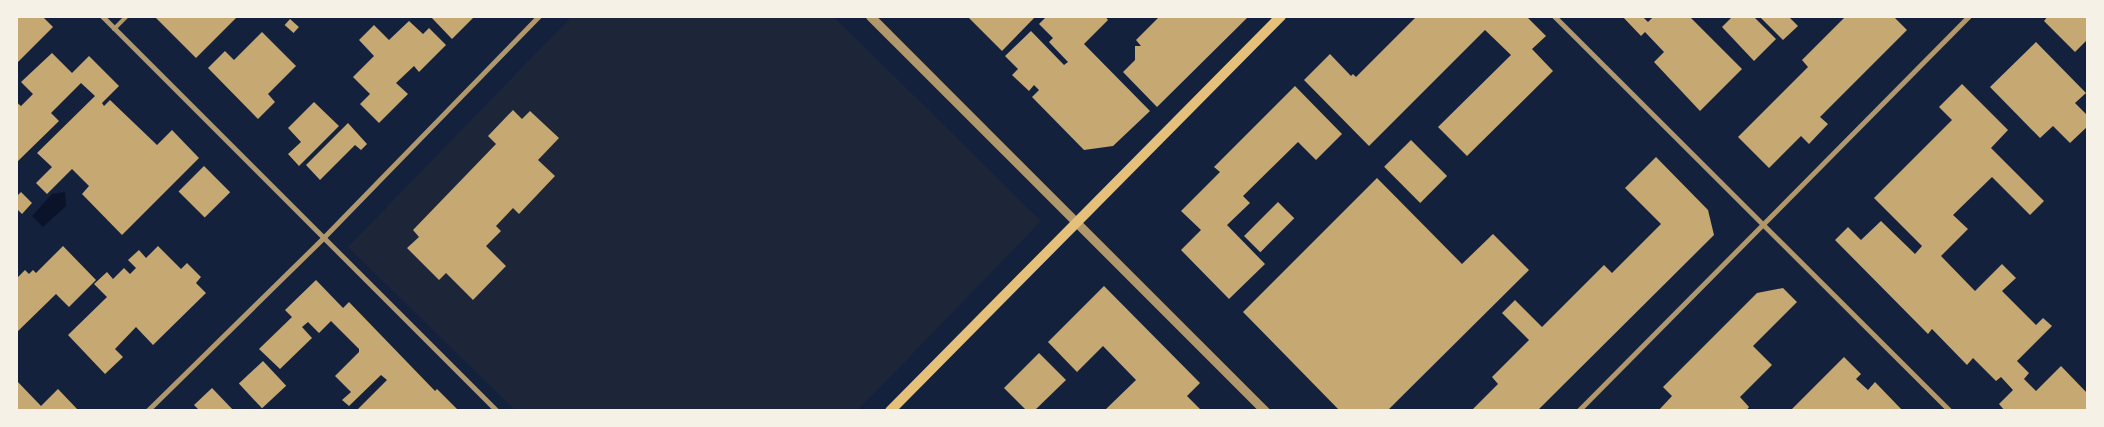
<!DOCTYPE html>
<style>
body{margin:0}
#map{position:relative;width:2104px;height:427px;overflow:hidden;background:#14213d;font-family:"DejaVu Sans",sans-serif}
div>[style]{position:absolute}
.green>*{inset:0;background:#1d2539}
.water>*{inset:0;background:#0b132b}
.building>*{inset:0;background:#c6a872;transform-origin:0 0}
.service>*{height:4px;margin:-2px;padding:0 2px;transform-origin:2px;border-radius:2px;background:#b1986c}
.minor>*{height:5px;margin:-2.5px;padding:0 2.5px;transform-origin:2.5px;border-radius:2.5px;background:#b1986c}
.tertiary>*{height:9px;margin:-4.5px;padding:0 4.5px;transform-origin:4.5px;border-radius:4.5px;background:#b1986c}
.secondary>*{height:10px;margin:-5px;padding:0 5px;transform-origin:5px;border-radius:5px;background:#e5c07b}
span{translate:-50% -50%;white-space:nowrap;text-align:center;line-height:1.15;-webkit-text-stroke:5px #f6f1e7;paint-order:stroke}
.frame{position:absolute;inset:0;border:18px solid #f6f1e7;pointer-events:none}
</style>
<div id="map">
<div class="green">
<i style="clip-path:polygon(572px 16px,833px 16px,1041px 221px,857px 411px,516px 411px,348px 247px)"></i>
</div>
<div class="water">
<i style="clip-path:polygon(65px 192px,66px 206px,43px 227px,32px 216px,52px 194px)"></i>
</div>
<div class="building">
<i style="clip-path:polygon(16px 16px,42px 16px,53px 27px,16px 64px)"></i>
<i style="clip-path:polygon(154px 16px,238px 16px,196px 58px)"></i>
<i style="clip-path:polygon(430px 16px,475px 16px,452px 39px)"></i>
<i style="clip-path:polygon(967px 16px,1036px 16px,1002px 51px)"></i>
<i style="clip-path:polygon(1047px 16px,1105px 16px,1108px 20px,1084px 44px,1150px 111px,1113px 146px,1084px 150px,1032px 97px,1039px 90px,1034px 85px,1029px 91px,1012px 75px,1018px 69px,1005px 56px,1031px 31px,1064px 65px,1068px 62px,1049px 42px,1053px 38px,1039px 24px)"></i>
<i style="clip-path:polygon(1160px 16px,1249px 16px,1157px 107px,1123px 72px,1135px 60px,1135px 46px,1141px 46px,1136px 40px)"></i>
<i style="clip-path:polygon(1413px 16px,1526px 16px,1546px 36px,1532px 49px,1553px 71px,1467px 156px,1438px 127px,1511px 55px,1485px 30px,1369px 146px,1304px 80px,1330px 54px,1351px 76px,1353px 74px,1356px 77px,1415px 18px)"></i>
<i style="clip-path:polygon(1622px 16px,1642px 16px,1648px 22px,1654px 16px,1689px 16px,1742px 69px,1700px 111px,1654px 62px,1664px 52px,1645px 32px,1641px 36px)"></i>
<i style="clip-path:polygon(1733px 16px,1753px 16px,1776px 39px,1754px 61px,1722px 27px)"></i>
<i style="clip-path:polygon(1759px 16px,1788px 16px,1798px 26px,1783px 40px)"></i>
<i style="clip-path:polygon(1843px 16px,1893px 16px,1907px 30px,1820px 117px,1828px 124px,1809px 144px,1801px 136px,1769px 168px,1738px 137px,1808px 67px,1802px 60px,1844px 18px)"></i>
<i style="clip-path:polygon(2048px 16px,2088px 16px,2088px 39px,2075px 52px,2044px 21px)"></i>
<i style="left:290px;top:19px;width:12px;height:8px;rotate:42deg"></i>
<i style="clip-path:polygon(409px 21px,423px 34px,429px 28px,446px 45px,419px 72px,414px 66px,396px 83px,408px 94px,379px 123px,360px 104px,370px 94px,353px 77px,374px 56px,359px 40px,374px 25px,389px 40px)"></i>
<i style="clip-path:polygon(262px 32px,296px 66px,268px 94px,275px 102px,258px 119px,208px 68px,225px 51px,234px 60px)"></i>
<i style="clip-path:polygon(2036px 42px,2086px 93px,2075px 103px,2088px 116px,2088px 126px,2070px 143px,2053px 126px,2040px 138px,1990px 87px)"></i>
<i style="clip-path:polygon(52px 53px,72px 73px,89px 56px,119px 86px,102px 103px,104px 106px,110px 100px,157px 145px,172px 130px,199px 158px,122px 235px,82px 194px,89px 186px,72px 169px,47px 194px,36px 183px,52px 167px,37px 153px,95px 96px,81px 83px,51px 113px,59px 121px,18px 161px,16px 159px,16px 102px,21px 106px,33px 94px,21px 82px)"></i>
<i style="clip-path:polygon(1962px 84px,2008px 130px,1991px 148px,2044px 201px,2030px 215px,1992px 177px,1953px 215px,1968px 229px,1941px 256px,1975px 291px,2002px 264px,2016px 278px,2002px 291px,2036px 325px,2043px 318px,2052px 326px,2017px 361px,2029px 373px,2024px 379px,2036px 391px,2061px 366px,2088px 394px,2088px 411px,2005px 411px,1999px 404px,2013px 390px,2001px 377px,1996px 381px,1973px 358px,1967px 365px,1932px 329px,1928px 334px,1835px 240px,1848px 227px,1861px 240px,1881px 221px,1915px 254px,1922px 246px,1874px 198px,1952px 120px,1939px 107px)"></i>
<i style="clip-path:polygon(1295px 86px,1342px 134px,1316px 160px,1298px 142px,1243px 196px,1250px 203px,1227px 225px,1265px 264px,1229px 299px,1181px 250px,1201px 230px,1181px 211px,1220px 172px,1214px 167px)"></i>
<i style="clip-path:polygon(314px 102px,339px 126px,299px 166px,288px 154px,301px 142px,288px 128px)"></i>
<i style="clip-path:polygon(513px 110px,522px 119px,530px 111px,559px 138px,538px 160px,555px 176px,519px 214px,513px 208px,496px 226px,501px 231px,486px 246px,506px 266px,473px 300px,446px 273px,439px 280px,407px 248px,419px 237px,413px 230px,496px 144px,488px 136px)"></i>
<i style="clip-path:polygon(348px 123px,367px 144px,361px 150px,355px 145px,320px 180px,306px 165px)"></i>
<i style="left:1411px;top:140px;width:51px;height:38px;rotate:45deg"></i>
<i style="clip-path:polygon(1656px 157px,1708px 210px,1714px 235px,1537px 411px,1471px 411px,1498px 384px,1492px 377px,1529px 340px,1502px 313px,1515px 300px,1542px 327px,1604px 265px,1612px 273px,1661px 224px,1625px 188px)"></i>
<i style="left:204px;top:166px;width:37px;height:36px;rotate:45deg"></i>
<i style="clip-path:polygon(1377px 178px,1462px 264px,1493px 234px,1529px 270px,1387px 411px,1340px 411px,1243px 312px)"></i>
<i style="clip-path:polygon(21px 192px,32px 203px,22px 214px,16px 208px,16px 197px)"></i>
<i style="left:1278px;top:202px;width:23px;height:48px;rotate:45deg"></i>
<i style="clip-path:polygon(63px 246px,96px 280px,69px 307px,56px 294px,16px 333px,16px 279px,25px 270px,29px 274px,33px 270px,36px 273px)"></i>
<i style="clip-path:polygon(158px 246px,181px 269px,187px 263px,201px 277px,196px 283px,206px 293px,153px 345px,136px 327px,115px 349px,123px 357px,105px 374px,68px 335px,107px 297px,94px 284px,107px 272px,113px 279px,124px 268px,130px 274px,136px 268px,128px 260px,139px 250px,146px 258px)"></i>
<i style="clip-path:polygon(316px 280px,343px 308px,349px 302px,435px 391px,437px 389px,459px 411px,356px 411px,387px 380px,381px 375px,349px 406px,342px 400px,351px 392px,335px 376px,359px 352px,359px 349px,331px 321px,319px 333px,308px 322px,302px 327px,312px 338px,280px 369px,259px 349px,292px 317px,285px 310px)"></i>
<i style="clip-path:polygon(1104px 286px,1200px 383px,1187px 396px,1202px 411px,1108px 411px,1106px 409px,1136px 380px,1103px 346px,1077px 372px,1048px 342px)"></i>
<i style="clip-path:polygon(1783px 288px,1797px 302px,1753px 346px,1772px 365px,1740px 397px,1749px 407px,1746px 411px,1658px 411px,1672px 396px,1663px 387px,1757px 293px)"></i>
<i style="clip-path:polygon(1039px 353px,1066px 380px,1034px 411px,1027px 411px,1004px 388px)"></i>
<i style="clip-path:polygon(1844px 357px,1861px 374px,1856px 379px,1868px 390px,1875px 382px,1903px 411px,1790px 411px)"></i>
<i style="left:263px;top:361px;width:34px;height:33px;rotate:47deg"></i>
<i style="clip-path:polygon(16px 380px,41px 406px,58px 389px,79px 411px,16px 411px)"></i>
<i style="clip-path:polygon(212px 388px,234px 411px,200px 411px,194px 405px)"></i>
</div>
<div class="service">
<i style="left:114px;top:29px;width:18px;rotate:-45deg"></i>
</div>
<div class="minor">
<i style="left:102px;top:16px;width:559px;rotate:45deg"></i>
<i style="left:1554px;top:16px;width:559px;rotate:44.93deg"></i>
<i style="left:147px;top:411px;width:247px;rotate:-44.5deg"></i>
<i style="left:323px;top:238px;width:310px;rotate:-45.8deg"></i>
<i style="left:1578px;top:411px;width:556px;rotate:-45.29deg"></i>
</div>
<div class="tertiary">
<i style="left:870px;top:16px;width:559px;rotate:45deg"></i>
</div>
<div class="secondary">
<i style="left:890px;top:411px;width:556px;rotate:-45.29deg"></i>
</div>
<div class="frame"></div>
</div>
